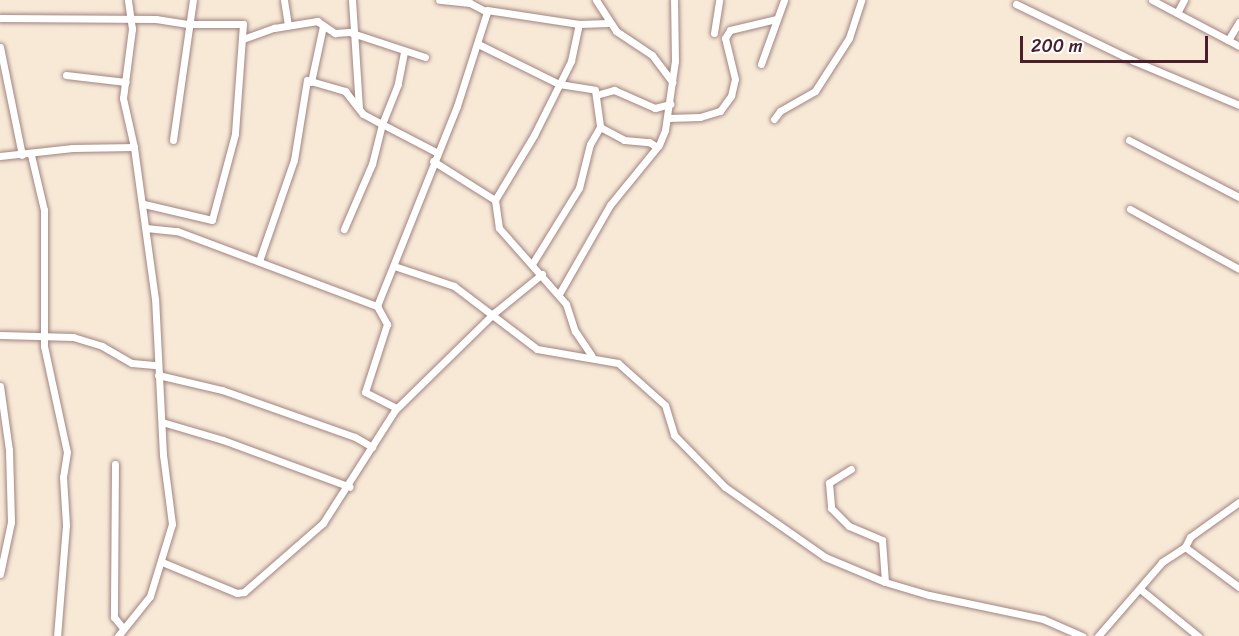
<!DOCTYPE html>
<style>
body{margin:0}
#map{position:relative;width:1239px;height:636px;overflow:hidden;background:#f8e9d7;font-family:Sriracha,sans-serif}
div>[style]{position:absolute}
.roads{filter:drop-shadow(0 0 2px #a18481) drop-shadow(0 0 2px #a18481)}
.minor>*{height:7px;margin:-3.5px;padding:0 3.5px;transform-origin:3.5px;border-radius:3.5px;background:#fff}
span{translate:-50% -50%;white-space:nowrap;text-align:center;line-height:1.15;-webkit-text-stroke:5px #fff;paint-order:stroke}
.scale{position:absolute;left:1020px;top:36px;width:188px;height:27px;box-sizing:border-box;border:3px solid #4a1f2b;border-top:0;padding-left:8px;font-size:18px;line-height:21px;white-space:nowrap;color:#4a1f2b;-webkit-text-stroke:4px #fff;paint-order:stroke}
</style>
<div id="map">
<div class="roads">
<div class="minor">
<i style="left:284px;top:0;width:25px;rotate:81deg"></i>
<i style="left:352px;top:0;width:108px;rotate:86.3deg"></i>
<i style="left:596px;top:0;width:37px;rotate:57deg"></i>
<i style="left:616px;top:31px;width:43px;rotate:33.7deg"></i>
<i style="left:652px;top:55px;width:34px;rotate:53deg"></i>
<i style="left:1152px;top:0;width:86px;rotate:27.8deg"></i>
<i style="left:1016px;top:4px;width:131px;rotate:25.8deg"></i>
<i style="left:1134px;top:61px;width:114px;rotate:22.7deg"></i>
<i style="left:487px;top:10px;width:93px;rotate:8.7deg"></i>
<i style="left:1177px;top:13px;width:15px;rotate:-62deg"></i>
<i style="left:0;top:18px;width:156px;rotate:0.4deg"></i>
<i style="left:156px;top:19px;width:32px;rotate:9deg"></i>
<i style="left:188px;top:24px;width:55px"></i>
<i style="left:243px;top:24px;width:110px;rotate:94.2deg"></i>
<i style="left:235px;top:134px;width:89px;rotate:105deg"></i>
<i style="left:212px;top:220px;width:70px;rotate:-166.8deg"></i>
<i style="left:1239px;top:22px;width:21px;rotate:121deg"></i>
<i style="left:1228px;top:40px;width:13px;rotate:29deg"></i>
<i style="left:714px;top:33px;width:33px;rotate:-81deg"></i>
<i style="left:243px;top:39px;width:33px;rotate:-20deg"></i>
<i style="left:274px;top:28px;width:44px;rotate:-9.2deg"></i>
<i style="left:317px;top:21px;width:22px;rotate:34deg"></i>
<i style="left:335px;top:33px;width:14px;rotate:-4deg"></i>
<i style="left:349px;top:32px;width:80px;rotate:18.2deg"></i>
<i style="left:478px;top:44px;width:90px;rotate:26.3deg"></i>
<i style="left:559px;top:84px;width:36px;rotate:9deg"></i>
<i style="left:595px;top:90px;width:37px;rotate:82deg"></i>
<i style="left:600px;top:127px;width:20px;rotate:120deg"></i>
<i style="left:590px;top:144px;width:45px;rotate:104deg"></i>
<i style="left:579px;top:188px;width:89px;rotate:121.7deg"></i>
<i style="left:0;top:47px;width:110px;rotate:78.5deg"></i>
<i style="left:404px;top:52px;width:33px;rotate:101deg"></i>
<i style="left:398px;top:84px;width:43px;rotate:111.8deg"></i>
<i style="left:382px;top:124px;width:61px;rotate:27.4deg"></i>
<i style="left:761px;top:64px;width:68px;rotate:-70.2deg"></i>
<i style="left:66px;top:75px;width:60px;rotate:6.7deg"></i>
<i style="left:311px;top:82px;width:57px;rotate:-77.9deg"></i>
<i style="left:596px;top:95px;width:19px;rotate:-16deg"></i>
<i style="left:614px;top:90px;width:45px;rotate:23.7deg"></i>
<i style="left:655px;top:108px;width:16px;rotate:-15deg"></i>
<i style="left:668px;top:118px;width:32px;rotate:-2deg"></i>
<i style="left:700px;top:117px;width:21px;rotate:-17deg"></i>
<i style="left:720px;top:111px;width:19px;rotate:-54deg"></i>
<i style="left:731px;top:96px;width:17px;rotate:-77deg"></i>
<i style="left:735px;top:79px;width:42px;rotate:-103.7deg"></i>
<i style="left:725px;top:38px;width:9px;rotate:-58deg"></i>
<i style="left:730px;top:30px;width:47px;rotate:-13.4deg"></i>
<i style="left:774px;top:119px;width:10px;rotate:-53deg"></i>
<i style="left:780px;top:111px;width:40px;rotate:-29.7deg"></i>
<i style="left:815px;top:91px;width:63px;rotate:-57.3deg"></i>
<i style="left:849px;top:38px;width:40px;rotate:-72deg"></i>
<i style="left:600px;top:127px;width:27px;rotate:28deg"></i>
<i style="left:624px;top:140px;width:25px;rotate:5deg"></i>
<i style="left:649px;top:142px;width:9px;rotate:32deg"></i>
<i style="left:173px;top:140px;width:141px;rotate:-81.9deg"></i>
<i style="left:1129px;top:140px;width:124px;rotate:27.4deg"></i>
<i style="left:31px;top:155px;width:57px;rotate:76.7deg"></i>
<i style="left:44px;top:210px;width:136px;rotate:90deg"></i>
<i style="left:44px;top:346px;width:108px;rotate:77.8deg"></i>
<i style="left:67px;top:452px;width:25px;rotate:99deg"></i>
<i style="left:63px;top:477px;width:48px;rotate:86.4deg"></i>
<i style="left:66px;top:525px;width:111px;rotate:94.6deg"></i>
<i style="left:0;top:156px;width:73px;rotate:-6.3deg"></i>
<i style="left:73px;top:148px;width:61px;rotate:-0.9deg"></i>
<i style="left:134px;top:147px;width:50px;rotate:-102.7deg"></i>
<i style="left:123px;top:98px;width:70px;rotate:-82.6deg"></i>
<i style="left:132px;top:29px;width:29px;rotate:-98deg"></i>
<i style="left:433px;top:161px;width:73px;rotate:32.2deg"></i>
<i style="left:495px;top:200px;width:28px;rotate:82deg"></i>
<i style="left:499px;top:228px;width:101px;rotate:48.6deg"></i>
<i style="left:566px;top:304px;width:28px;rotate:72deg"></i>
<i style="left:575px;top:331px;width:30px;rotate:56deg"></i>
<i style="left:495px;top:200px;width:76px;rotate:-59deg"></i>
<i style="left:534px;top:135px;width:83px;rotate:-63.4deg"></i>
<i style="left:571px;top:61px;width:38px;rotate:-78deg"></i>
<i style="left:579px;top:24px;width:29px;rotate:-2deg"></i>
<i style="left:1130px;top:209px;width:124px;rotate:28.8deg"></i>
<i style="left:146px;top:228px;width:31px;rotate:6deg"></i>
<i style="left:177px;top:231px;width:214px;rotate:20.6deg"></i>
<i style="left:377px;top:306px;width:215px;rotate:-68.2deg"></i>
<i style="left:457px;top:106px;width:99px;rotate:-72.3deg"></i>
<i style="left:487px;top:12px;width:19px;rotate:-152deg"></i>
<i style="left:470px;top:3px;width:31px;rotate:-174deg"></i>
<i style="left:259px;top:261px;width:107px;rotate:-70.9deg"></i>
<i style="left:294px;top:160px;width:81px;rotate:-80.8deg"></i>
<i style="left:307px;top:80px;width:40px;rotate:16deg"></i>
<i style="left:345px;top:91px;width:29px;rotate:52deg"></i>
<i style="left:363px;top:114px;width:21px;rotate:28deg"></i>
<i style="left:382px;top:124px;width:41px;rotate:104deg"></i>
<i style="left:372px;top:164px;width:71px;rotate:113.3deg"></i>
<i style="left:394px;top:266px;width:63px;rotate:18.4deg"></i>
<i style="left:454px;top:286px;width:104px;rotate:37.2deg"></i>
<i style="left:537px;top:349px;width:82px;rotate:9.8deg"></i>
<i style="left:618px;top:363px;width:63px;rotate:41.8deg"></i>
<i style="left:665px;top:405px;width:31px;rotate:73deg"></i>
<i style="left:674px;top:435px;width:73px;rotate:45.6deg"></i>
<i style="left:725px;top:487px;width:122px;rotate:35deg"></i>
<i style="left:825px;top:557px;width:65px;rotate:22.6deg"></i>
<i style="left:559px;top:294px;width:103px;rotate:-60.2deg"></i>
<i style="left:610px;top:205px;width:77px;rotate:-50.8deg"></i>
<i style="left:659px;top:145px;width:16px;rotate:-68deg"></i>
<i style="left:665px;top:130px;width:70px;rotate:-81.8deg"></i>
<i style="left:675px;top:61px;width:61px;rotate:-90.9deg"></i>
<i style="left:377px;top:306px;width:21px;rotate:61deg"></i>
<i style="left:387px;top:324px;width:71px;rotate:107.9deg"></i>
<i style="left:365px;top:392px;width:35px;rotate:27deg"></i>
<i style="left:0;top:335px;width:73px;rotate:1.6deg"></i>
<i style="left:73px;top:337px;width:30px;rotate:17deg"></i>
<i style="left:102px;top:346px;width:34px;rotate:30deg"></i>
<i style="left:132px;top:363px;width:25px;rotate:5deg"></i>
<i style="left:158px;top:375px;width:66px;rotate:13.2deg"></i>
<i style="left:222px;top:390px;width:141px;rotate:19.5deg"></i>
<i style="left:355px;top:437px;width:20px;rotate:30deg"></i>
<i style="left:0;top:386px;width:65px;rotate:82deg"></i>
<i style="left:9px;top:450px;width:72px;rotate:88.4deg"></i>
<i style="left:11px;top:522px;width:53px;rotate:101.9deg"></i>
<i style="left:162px;top:422px;width:64px;rotate:16.4deg"></i>
<i style="left:223px;top:440px;width:135px;rotate:20.3deg"></i>
<i style="left:115px;top:464px;width:153px;rotate:90.4deg"></i>
<i style="left:114px;top:617px;width:14px;rotate:51deg"></i>
<i style="left:851px;top:469px;width:26px;rotate:148deg"></i>
<i style="left:829px;top:483px;width:25px;rotate:85deg"></i>
<i style="left:831px;top:508px;width:25px;rotate:45deg"></i>
<i style="left:849px;top:526px;width:36px;rotate:23deg"></i>
<i style="left:882px;top:540px;width:42px;rotate:85.9deg"></i>
<i style="left:885px;top:582px;width:46px;rotate:16.5deg"></i>
<i style="left:929px;top:595px;width:116px;rotate:11.9deg"></i>
<i style="left:1043px;top:619px;width:43px;rotate:23.6deg"></i>
<i style="left:1185px;top:547px;width:67px;rotate:36.5deg"></i>
<i style="left:162px;top:562px;width:81px;rotate:22.5deg"></i>
<i style="left:237px;top:593px;width:7px;rotate:-8deg"></i>
<i style="left:244px;top:592px;width:105px;rotate:-41.1deg"></i>
<i style="left:323px;top:523px;width:134px;rotate:-57.5deg"></i>
<i style="left:395px;top:410px;width:139px;rotate:-44.4deg"></i>
<i style="left:494px;top:313px;width:62px;rotate:-39.1deg"></i>
<i style="left:1140px;top:589px;width:75px;rotate:39deg"></i>
<i style="left:118px;top:636px;width:51px;rotate:-51.3deg"></i>
<i style="left:150px;top:596px;width:75px;rotate:-73deg"></i>
<i style="left:172px;top:524px;width:70px;rotate:-97.4deg"></i>
<i style="left:163px;top:455px;width:156px;rotate:-92.9deg"></i>
<i style="left:155px;top:299px;width:153px;rotate:-97.9deg"></i>
<i style="left:1098px;top:636px;width:98px;rotate:-49.1deg"></i>
<i style="left:1162px;top:562px;width:27px;rotate:-33deg"></i>
<i style="left:1185px;top:547px;width:11px;rotate:-63deg"></i>
<i style="left:1190px;top:537px;width:60px;rotate:-35.5deg"></i>
</div>
</div>
<div class="scale">200 m</div>
</div>
